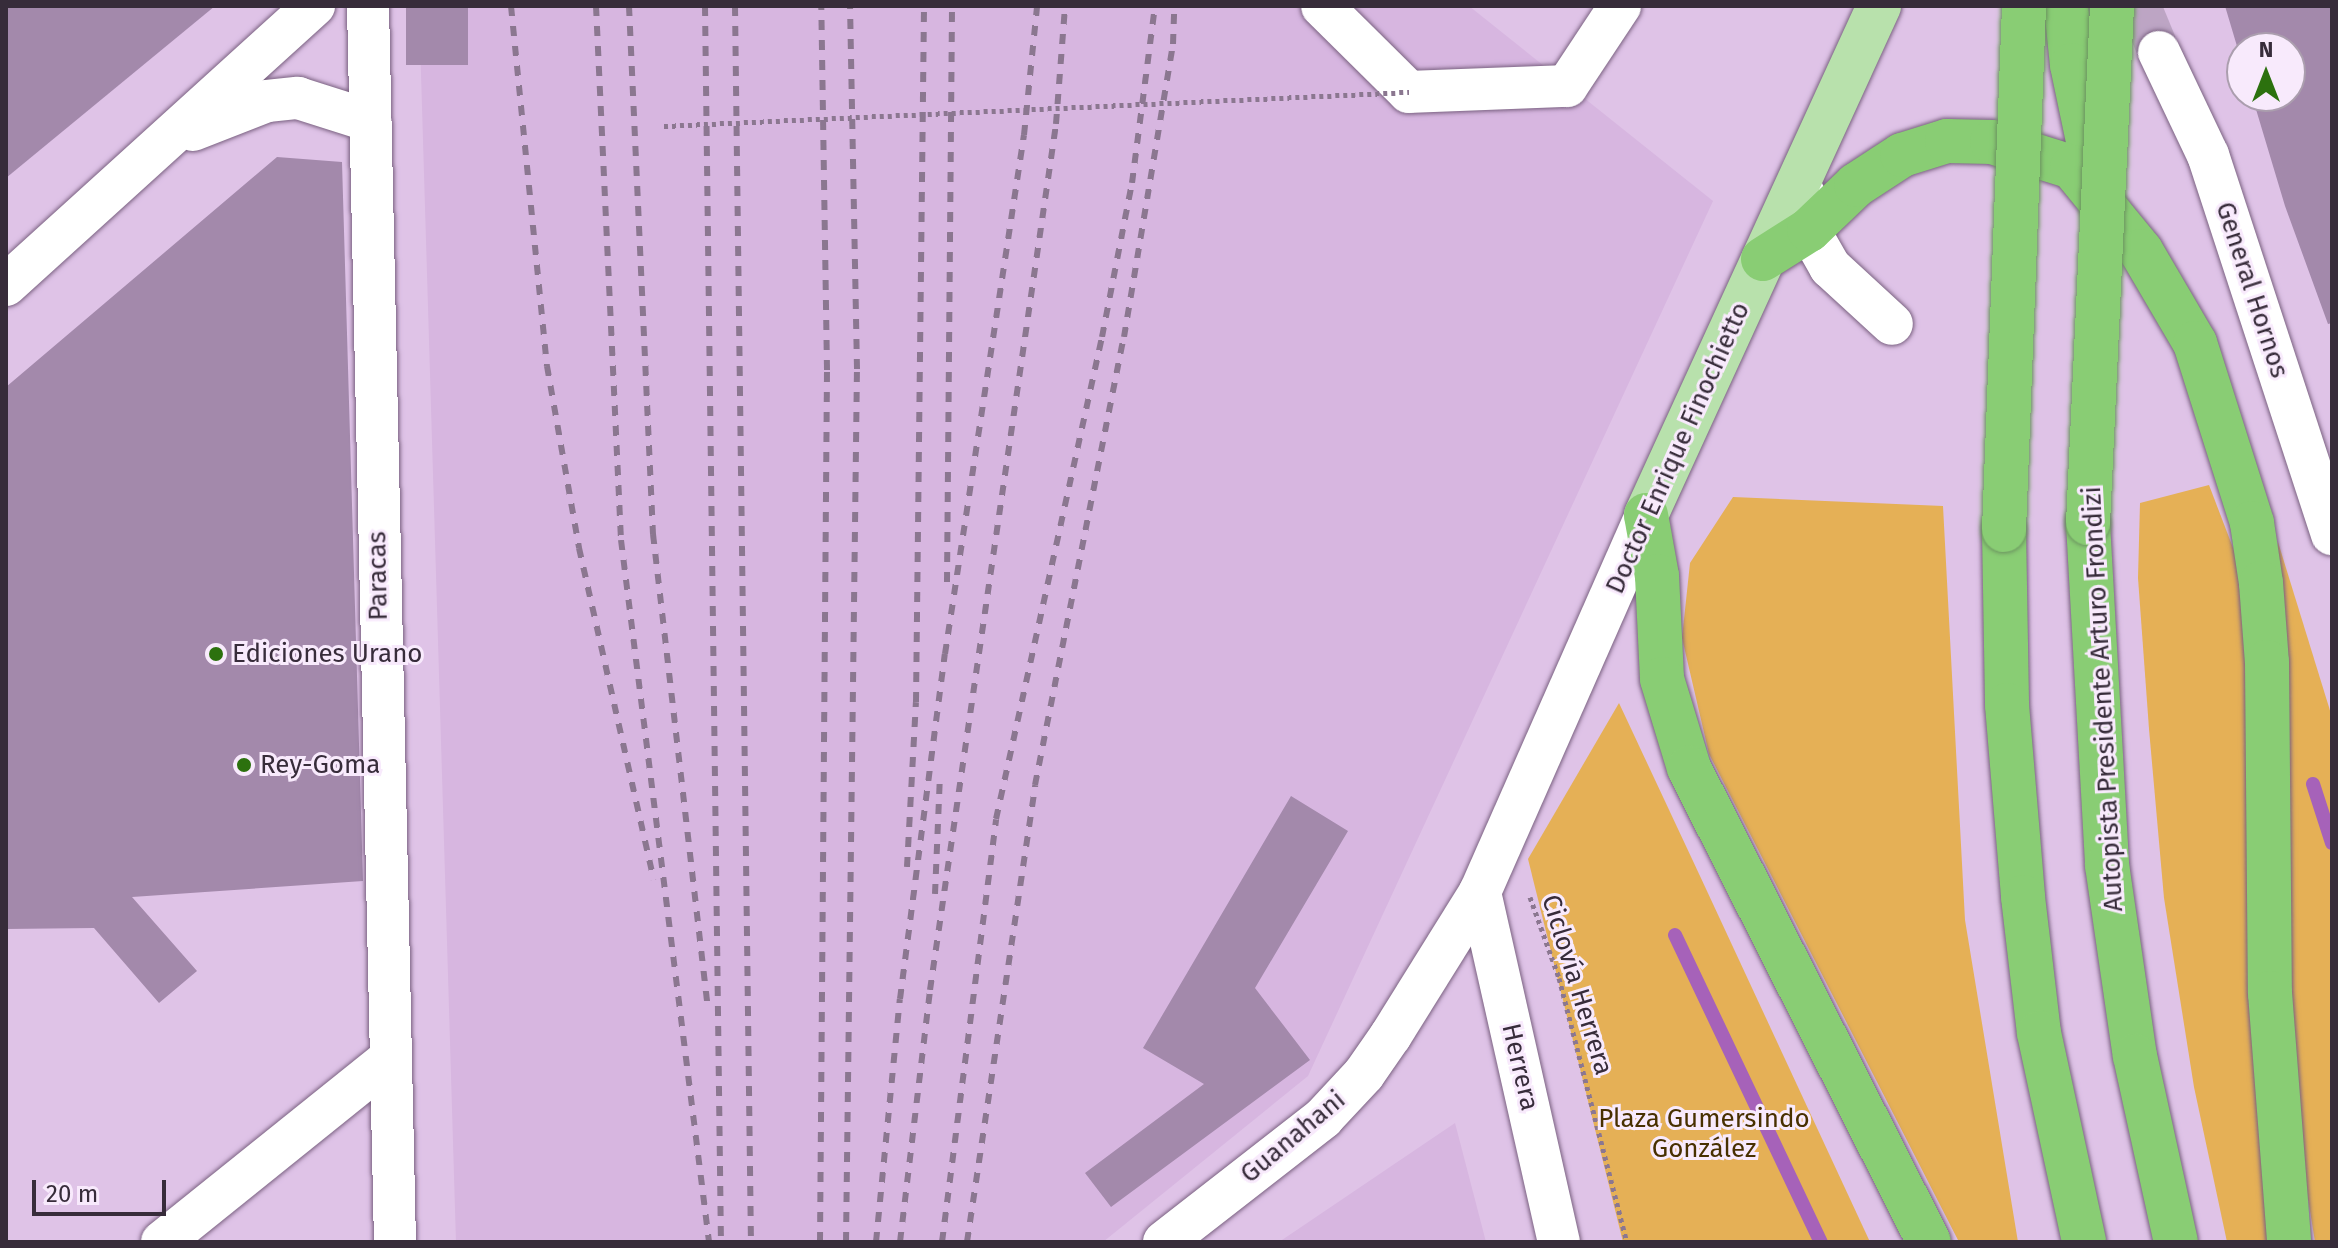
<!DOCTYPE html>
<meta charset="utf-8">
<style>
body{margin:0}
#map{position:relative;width:2338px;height:1248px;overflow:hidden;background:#dfc3e7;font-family:"Fira Sans",sans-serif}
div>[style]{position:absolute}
.built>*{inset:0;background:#d7b6e0}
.green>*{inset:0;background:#e5b056}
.stream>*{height:14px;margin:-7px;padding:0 7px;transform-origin:7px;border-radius:7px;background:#a662b9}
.building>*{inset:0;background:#a389ab;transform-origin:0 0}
.minor-tunnel>*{height:42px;margin-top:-21px;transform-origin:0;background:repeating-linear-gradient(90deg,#bda5c4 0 42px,transparent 0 63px)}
.path>*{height:5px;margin-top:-2.5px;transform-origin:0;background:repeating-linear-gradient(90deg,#8b7790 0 4px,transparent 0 8px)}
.roads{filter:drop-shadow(0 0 2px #7a6181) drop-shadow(0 0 2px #7a6181)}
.minor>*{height:42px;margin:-21px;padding:0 21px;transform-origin:21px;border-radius:21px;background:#fff}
.major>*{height:44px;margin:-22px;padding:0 22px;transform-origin:22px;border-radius:22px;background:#b8e1ac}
.highway>*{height:44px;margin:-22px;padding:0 22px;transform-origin:22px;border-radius:22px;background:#89cd74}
.rail>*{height:6px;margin-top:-3px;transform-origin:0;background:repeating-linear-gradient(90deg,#8b7790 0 10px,transparent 0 20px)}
.path-bridge>*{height:5px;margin-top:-2.5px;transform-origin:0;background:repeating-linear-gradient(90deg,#8b7790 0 4px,transparent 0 8px)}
.bridges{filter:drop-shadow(0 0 2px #6c9560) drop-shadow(0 0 2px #6c9560)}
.highway-bridge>*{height:44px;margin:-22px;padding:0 22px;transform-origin:22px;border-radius:22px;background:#89cd74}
.dots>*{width:22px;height:22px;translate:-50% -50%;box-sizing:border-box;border:4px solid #f8eafc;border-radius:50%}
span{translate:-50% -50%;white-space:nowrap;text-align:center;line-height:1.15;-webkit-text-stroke:6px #f8eafc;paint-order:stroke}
.street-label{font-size:26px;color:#372c3a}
.poi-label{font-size:26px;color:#372c3a}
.left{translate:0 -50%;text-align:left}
.park-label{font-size:26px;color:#483000}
.frame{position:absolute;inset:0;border:8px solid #372c3a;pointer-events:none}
.north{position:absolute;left:2226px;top:32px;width:80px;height:80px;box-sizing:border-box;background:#f8eafc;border:2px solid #ab9eae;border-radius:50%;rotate:0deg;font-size:22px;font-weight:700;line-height:32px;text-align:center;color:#372c3a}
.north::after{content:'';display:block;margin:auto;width:28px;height:36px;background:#2c710e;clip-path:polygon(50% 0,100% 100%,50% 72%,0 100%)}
.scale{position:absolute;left:32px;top:1180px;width:134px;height:36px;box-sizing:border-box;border:4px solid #372c3a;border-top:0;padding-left:10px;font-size:24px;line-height:28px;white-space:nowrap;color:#372c3a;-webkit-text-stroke:6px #f8eafc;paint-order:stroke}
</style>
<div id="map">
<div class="built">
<i style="clip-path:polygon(419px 6px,1469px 6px,1713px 201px,1308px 1076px,1103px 1242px,456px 1242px)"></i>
<i style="clip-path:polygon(1455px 1123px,1486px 1242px,1279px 1242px)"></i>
</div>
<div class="green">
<i style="clip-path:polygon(2209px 485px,2235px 553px,2249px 614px,2272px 1242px,2227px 1242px,2194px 1087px,2164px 898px,2149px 729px,2138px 578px,2140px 503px)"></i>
<i style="clip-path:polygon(1733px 497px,1943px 506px,1965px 920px,2018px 1242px,1959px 1242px,1709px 754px,1682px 638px,1690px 563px)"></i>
<i style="clip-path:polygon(2278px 542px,2332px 717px,2332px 1242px,2315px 1242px,2302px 1161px,2291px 979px)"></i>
<i style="clip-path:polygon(1619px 703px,1700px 876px,1870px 1242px,1623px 1242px,1528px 859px)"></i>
</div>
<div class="stream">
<i style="left:2313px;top:784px;width:62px;rotate:72.1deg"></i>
<i style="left:1675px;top:935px;width:340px;rotate:64.6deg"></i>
</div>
<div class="building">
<i style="clip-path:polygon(6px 6px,215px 6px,6px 178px)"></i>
<i style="left:406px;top:6px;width:62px;height:59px"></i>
<i style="clip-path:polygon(2225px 6px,2332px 6px,2332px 323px,2328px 324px,2285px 206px,2252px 96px,2290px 96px,2290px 48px,2242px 48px,2242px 63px)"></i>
<i style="clip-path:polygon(277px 157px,342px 162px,363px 881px,132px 897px,197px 971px,159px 1003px,94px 928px,6px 929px,6px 387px)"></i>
<i style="clip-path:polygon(1291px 796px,1348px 831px,1255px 988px,1310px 1060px,1111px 1207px,1085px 1173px,1204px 1084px,1143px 1048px)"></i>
</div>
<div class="minor-tunnel">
<i style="left:2140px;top:6px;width:50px;rotate:67.6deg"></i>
</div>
<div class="path">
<i style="left:1530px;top:897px;width:86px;rotate:70.3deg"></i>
<i style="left:1559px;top:978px;width:273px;rotate:75.6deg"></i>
</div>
<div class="roads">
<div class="minor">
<i style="left:368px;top:6px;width:1236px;rotate:88.75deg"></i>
<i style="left:1322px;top:6px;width:122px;rotate:44.7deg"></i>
<i style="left:1409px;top:92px;width:158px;rotate:-2.2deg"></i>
<i style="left:1567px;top:86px;width:96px;rotate:-56.5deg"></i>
<i style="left:2159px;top:52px;width:114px;rotate:64.6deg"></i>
<i style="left:2208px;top:155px;width:399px;rotate:71.9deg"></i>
<i style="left:193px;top:130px;width:79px;rotate:-21.4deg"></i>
<i style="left:267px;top:101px;width:31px;rotate:-6deg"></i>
<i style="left:298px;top:98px;width:76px;rotate:17.7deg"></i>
<i style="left:1804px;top:194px;width:36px;rotate:82deg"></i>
<i style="left:1809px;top:230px;width:43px;rotate:60.4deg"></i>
<i style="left:1830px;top:267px;width:84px;rotate:42.6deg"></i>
<i style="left:6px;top:285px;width:416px;rotate:-42.2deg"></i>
<i style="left:1480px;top:892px;width:359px;rotate:77.3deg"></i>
<i style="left:162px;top:1242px;width:289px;rotate:-38.8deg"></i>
<i style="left:1164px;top:1242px;width:202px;rotate:-37.9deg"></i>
<i style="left:1323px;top:1118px;width:60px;rotate:-47deg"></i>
<i style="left:1364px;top:1074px;width:47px;rotate:-55.3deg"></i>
<i style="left:1391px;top:1035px;width:168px;rotate:-58.1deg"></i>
<i style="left:1480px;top:892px;width:412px;rotate:-66.2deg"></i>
</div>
<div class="major">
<i style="left:1646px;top:515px;width:560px;rotate:-65.4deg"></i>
</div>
<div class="highway">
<i style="left:2066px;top:6px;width:59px;rotate:84.2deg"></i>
<i style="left:2072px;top:65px;width:122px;rotate:78.1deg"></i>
<i style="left:1763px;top:259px;width:54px;rotate:-32.2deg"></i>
<i style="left:1809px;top:230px;width:65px;rotate:-43.8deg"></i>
<i style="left:1856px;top:185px;width:55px;rotate:-33.1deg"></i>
<i style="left:1902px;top:155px;width:47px;rotate:-17.3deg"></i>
<i style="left:1947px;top:141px;width:45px;rotate:1.3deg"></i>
<i style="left:1992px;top:142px;width:84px;rotate:17.4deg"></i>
<i style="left:2072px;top:167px;width:109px;rotate:50.6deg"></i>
<i style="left:2141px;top:251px;width:107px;rotate:59.6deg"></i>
<i style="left:2195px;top:343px;width:189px;rotate:72.4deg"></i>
<i style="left:2252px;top:523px;width:61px;rotate:81.5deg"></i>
<i style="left:2261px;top:583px;width:79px;rotate:85.7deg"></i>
<i style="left:2267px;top:662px;width:331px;rotate:89.5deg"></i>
<i style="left:2270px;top:993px;width:250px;rotate:85.6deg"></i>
<i style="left:1646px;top:515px;width:62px;rotate:79.8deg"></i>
<i style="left:1657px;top:576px;width:103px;rotate:87.2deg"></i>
<i style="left:1662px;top:679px;width:93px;rotate:73.1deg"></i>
<i style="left:1689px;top:768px;width:531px;rotate:63.15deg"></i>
<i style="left:2088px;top:523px;width:343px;rotate:86.8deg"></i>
<i style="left:2107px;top:865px;width:193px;rotate:81.7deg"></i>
<i style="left:2135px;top:1056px;width:190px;rotate:77.6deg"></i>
<i style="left:2004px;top:530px;width:175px;rotate:89deg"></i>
<i style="left:2007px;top:705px;width:193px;rotate:85.2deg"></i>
<i style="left:2023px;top:897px;width:137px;rotate:83.3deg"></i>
<i style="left:2039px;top:1033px;width:214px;rotate:77.8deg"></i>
</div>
</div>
<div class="rail">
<i style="left:511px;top:6px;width:362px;rotate:84.3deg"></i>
<i style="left:547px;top:366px;width:185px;rotate:80deg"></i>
<i style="left:579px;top:548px;width:340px;rotate:77.3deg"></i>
<i style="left:596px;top:6px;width:535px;rotate:87.32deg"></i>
<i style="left:621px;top:540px;width:707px;rotate:82.85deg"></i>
<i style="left:629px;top:6px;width:529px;rotate:87.4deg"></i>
<i style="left:653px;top:534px;width:479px;rotate:83.4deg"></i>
<i style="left:705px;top:6px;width:1236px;rotate:89.26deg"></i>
<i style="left:735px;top:6px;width:1236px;rotate:89.26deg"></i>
<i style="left:947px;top:582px;width:576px;rotate:-89.5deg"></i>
<i style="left:907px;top:867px;width:165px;rotate:-86.9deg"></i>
<i style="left:916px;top:702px;width:696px;rotate:-89.34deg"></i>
<i style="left:935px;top:894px;width:120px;rotate:-87.6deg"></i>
<i style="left:820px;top:1242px;width:872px;rotate:-89.54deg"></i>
<i style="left:827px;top:370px;width:364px;rotate:-90.9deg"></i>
<i style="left:846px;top:1242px;width:873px;rotate:-89.28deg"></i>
<i style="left:857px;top:369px;width:363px;rotate:-91.1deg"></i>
<i style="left:876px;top:1242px;width:244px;rotate:-84.4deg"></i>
<i style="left:900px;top:999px;width:348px;rotate:-82.6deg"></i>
<i style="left:945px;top:654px;width:525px;rotate:-81.35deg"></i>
<i style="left:1024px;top:135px;width:130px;rotate:-84.2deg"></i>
<i style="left:900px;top:1242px;width:254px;rotate:-83.2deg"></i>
<i style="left:930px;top:990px;width:875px;rotate:-81.72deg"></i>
<i style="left:1056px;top:124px;width:118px;rotate:-85.6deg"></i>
<i style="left:942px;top:1242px;width:426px;rotate:-82.7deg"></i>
<i style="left:996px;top:819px;width:494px;rotate:-77.6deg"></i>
<i style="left:1102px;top:337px;width:157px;rotate:-79deg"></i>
<i style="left:1132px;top:183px;width:178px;rotate:-82.6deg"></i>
<i style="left:967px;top:1242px;width:462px;rotate:-81.5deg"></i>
<i style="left:1035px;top:785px;width:457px;rotate:-78.8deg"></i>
<i style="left:1124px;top:337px;width:297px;rotate:-80.5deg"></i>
<i style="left:1173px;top:44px;width:38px;rotate:-88deg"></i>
</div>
<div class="path-bridge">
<i style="left:664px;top:126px;width:746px;rotate:-2.61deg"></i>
</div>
<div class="bridges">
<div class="highway-bridge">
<i style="left:2088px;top:523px;width:518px;rotate:-87.34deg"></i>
<i style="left:2004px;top:530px;width:524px;rotate:-87.81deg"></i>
</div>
</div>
<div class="dots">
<i style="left:216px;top:654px;background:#2c710e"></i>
<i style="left:244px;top:765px;background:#2c710e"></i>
</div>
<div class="street-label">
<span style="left:2252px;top:290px;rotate:72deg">General Hornos</span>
<span style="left:1678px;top:448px;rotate:-66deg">Doctor Enrique Finochietto</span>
<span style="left:378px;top:576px;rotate:-91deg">Paracas</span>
<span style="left:2103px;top:699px;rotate:-93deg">Autopista Presidente Arturo Frondizi</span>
<span style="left:1577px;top:985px;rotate:73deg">Ciclovía Herrera</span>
<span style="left:1520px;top:1067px;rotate:77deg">Herrera</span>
<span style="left:1293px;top:1137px;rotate:-40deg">Guanahani</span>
</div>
<div class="poi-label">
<span class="left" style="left:232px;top:654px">Ediciones Urano</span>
<span class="left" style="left:260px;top:765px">Rey-Goma</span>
</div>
<div class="park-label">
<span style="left:1704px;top:1134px">Plaza Gumersindo<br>González</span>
</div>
<div class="frame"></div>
<div class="north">N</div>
<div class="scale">20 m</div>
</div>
